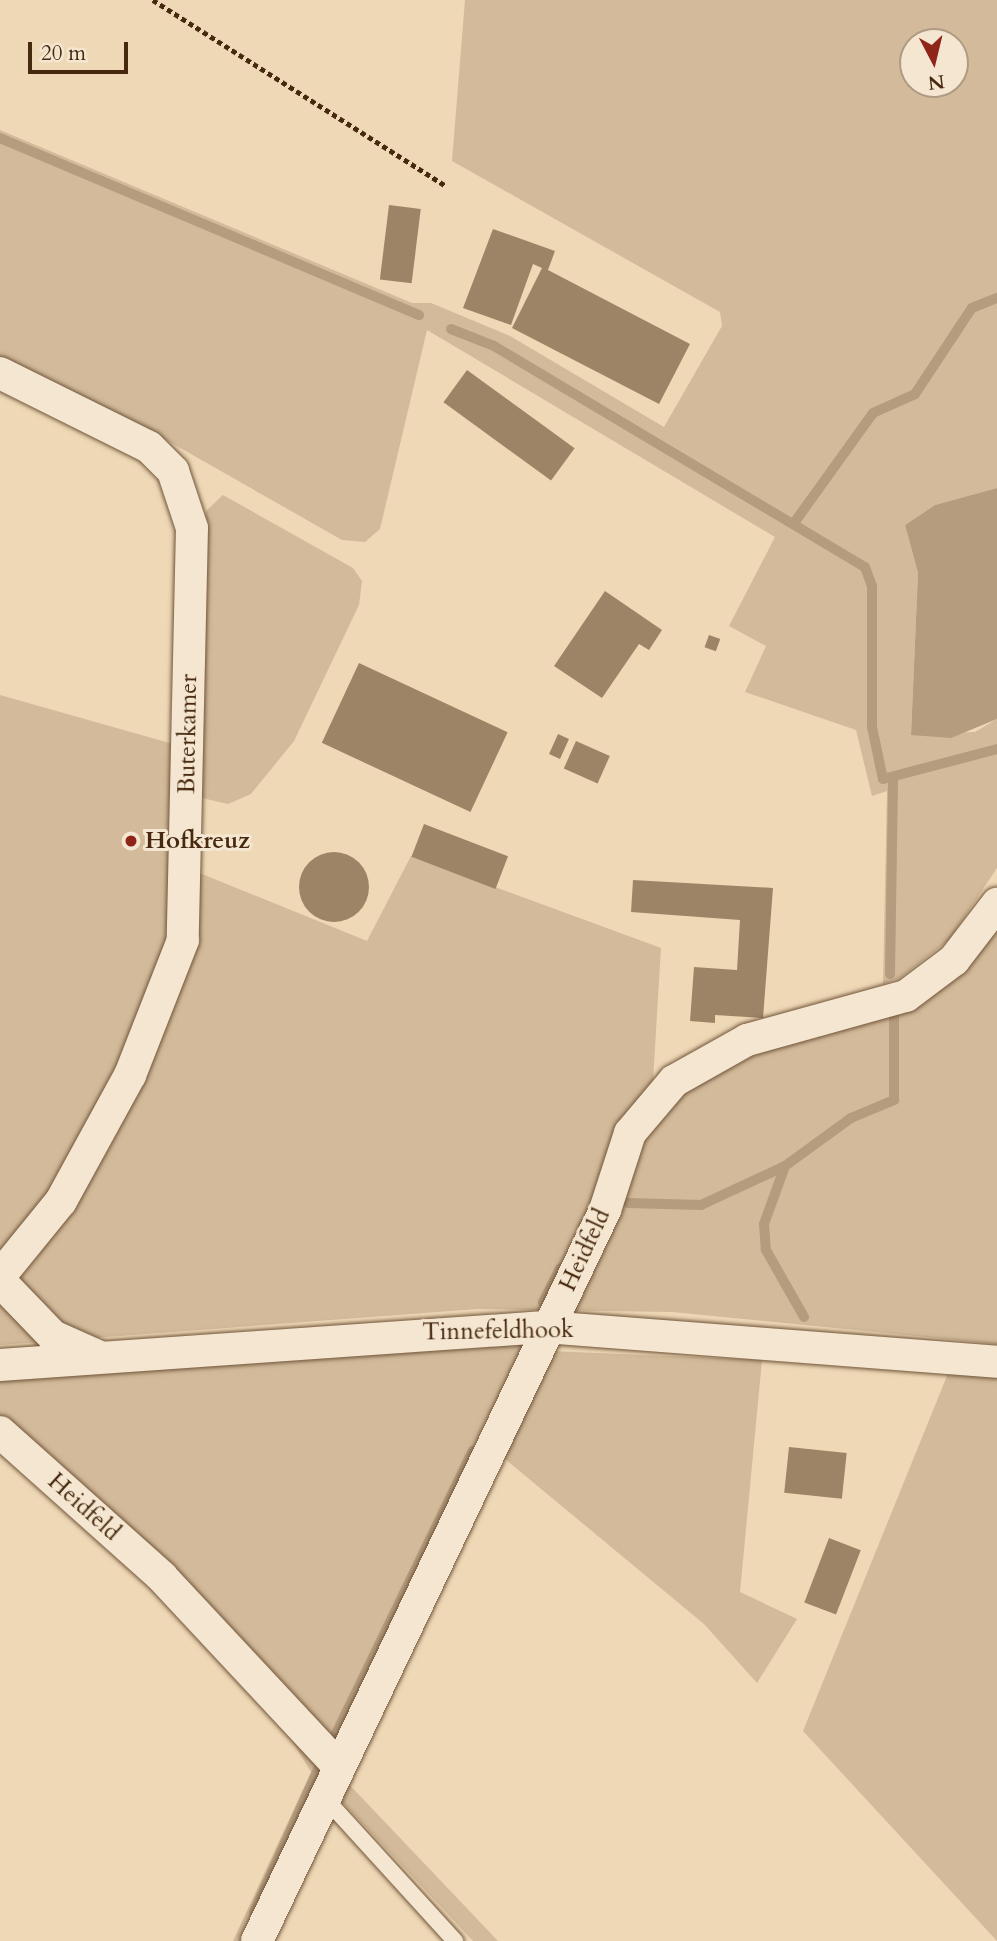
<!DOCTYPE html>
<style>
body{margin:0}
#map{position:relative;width:997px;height:1941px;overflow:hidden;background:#eed8b6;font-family:Cardo,serif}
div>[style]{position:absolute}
.green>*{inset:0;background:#d2ba9a}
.water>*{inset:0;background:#b59c7e}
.stream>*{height:10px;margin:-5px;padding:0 5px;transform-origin:5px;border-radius:5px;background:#b59c7e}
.building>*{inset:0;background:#9e8466;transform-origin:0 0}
.round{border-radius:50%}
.path>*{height:4.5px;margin-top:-2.25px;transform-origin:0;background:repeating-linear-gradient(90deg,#472910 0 5px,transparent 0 8.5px)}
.roads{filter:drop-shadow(0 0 2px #71553a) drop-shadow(0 0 2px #71553a)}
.lane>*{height:16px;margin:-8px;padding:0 8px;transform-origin:8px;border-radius:8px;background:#f4e6d0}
.street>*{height:32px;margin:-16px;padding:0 16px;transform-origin:16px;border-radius:16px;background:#f4e6d0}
.dots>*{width:19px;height:19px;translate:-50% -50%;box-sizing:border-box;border:4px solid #f4e6d0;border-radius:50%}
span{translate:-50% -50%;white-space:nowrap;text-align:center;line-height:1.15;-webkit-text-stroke:6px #f4e6d0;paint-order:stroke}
.street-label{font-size:24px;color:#472910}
.poi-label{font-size:24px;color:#472910;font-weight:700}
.left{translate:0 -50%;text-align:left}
.north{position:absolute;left:899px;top:28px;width:70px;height:70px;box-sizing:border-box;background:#f4e6d0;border:2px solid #af9a83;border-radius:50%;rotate:173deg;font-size:19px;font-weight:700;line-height:28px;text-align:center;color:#472910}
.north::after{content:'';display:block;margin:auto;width:24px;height:32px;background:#8f2418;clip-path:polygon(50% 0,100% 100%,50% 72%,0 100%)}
.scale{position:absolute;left:28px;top:42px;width:100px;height:32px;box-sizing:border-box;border:4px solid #472910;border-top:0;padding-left:9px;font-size:21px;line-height:24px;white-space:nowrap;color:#472910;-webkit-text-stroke:5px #f4e6d0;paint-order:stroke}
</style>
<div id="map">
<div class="green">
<i style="clip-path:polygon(evenodd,465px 0,997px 0,997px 488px,935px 505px,905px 525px,918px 573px,911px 734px,975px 732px,997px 719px,997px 868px,949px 940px,901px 977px,883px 984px,887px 791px,872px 796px,856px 730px,745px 692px,766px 646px,729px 626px,775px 537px,427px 330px,380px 529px,365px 542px,342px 540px,140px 425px,0 358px,0 130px,412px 303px,431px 303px,510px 336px,664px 427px,722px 326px,720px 312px,452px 161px,465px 0,913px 42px,955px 42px,955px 84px,913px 84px,913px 42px)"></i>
<i style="clip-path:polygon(223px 495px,353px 568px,362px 581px,359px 605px,294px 741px,251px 794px,228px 804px,202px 798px,206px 511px)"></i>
<i style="clip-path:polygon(0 695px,173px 744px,170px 861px,367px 941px,411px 856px,661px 948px,653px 1080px,691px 1087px,723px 1067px,965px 966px,997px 929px,997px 1344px,672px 1312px,477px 1309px,0 1345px)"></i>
<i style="clip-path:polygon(523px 1336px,528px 1344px,346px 1733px,333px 1743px,211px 1606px,0 1420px,0 1377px)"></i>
<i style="clip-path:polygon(549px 1351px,762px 1360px,740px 1592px,797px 1619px,757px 1683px,704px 1624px,499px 1454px)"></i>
<i style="clip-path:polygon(949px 1371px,997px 1376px,997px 1941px,803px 1731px)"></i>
<i style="clip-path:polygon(271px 1706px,324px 1764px,249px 1941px,233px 1941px,311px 1772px)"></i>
<i style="clip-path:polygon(343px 1778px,498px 1941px,473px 1941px,337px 1796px)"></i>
</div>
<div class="water">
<i style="clip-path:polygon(997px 488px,997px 719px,951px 738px,911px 735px,918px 573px,905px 525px,935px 505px)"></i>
</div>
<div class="stream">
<i style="left:0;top:138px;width:455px;rotate:22.9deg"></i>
<i style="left:451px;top:329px;width:46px;rotate:21.6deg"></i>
<i style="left:494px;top:346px;width:432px;rotate:30.8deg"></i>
<i style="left:865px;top:567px;width:20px;rotate:70deg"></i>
<i style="left:872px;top:586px;width:141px;rotate:90deg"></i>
<i style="left:872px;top:727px;width:53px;rotate:78.1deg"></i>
<i style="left:883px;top:779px;width:118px;rotate:-14.7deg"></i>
<i style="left:794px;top:523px;width:135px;rotate:-54.3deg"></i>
<i style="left:873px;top:413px;width:46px;rotate:-24.3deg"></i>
<i style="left:915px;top:394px;width:103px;rotate:-56.5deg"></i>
<i style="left:972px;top:308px;width:27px;rotate:-22deg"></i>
<i style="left:890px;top:974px;width:194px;rotate:-89.1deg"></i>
<i style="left:785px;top:1166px;width:62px;rotate:109.9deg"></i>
<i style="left:764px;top:1224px;width:26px;rotate:86deg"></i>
<i style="left:766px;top:1250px;width:77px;rotate:60.4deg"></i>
<i style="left:628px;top:1203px;width:73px;rotate:1.6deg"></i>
<i style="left:701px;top:1205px;width:93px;rotate:-24.9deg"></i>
<i style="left:785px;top:1166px;width:82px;rotate:-36deg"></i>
<i style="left:851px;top:1118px;width:47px;rotate:-22.7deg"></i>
<i style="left:894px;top:1100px;width:85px;rotate:-90deg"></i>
<i style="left:543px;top:1302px;width:38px;rotate:-63deg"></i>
<i style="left:333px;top:1740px;width:321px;rotate:-64.2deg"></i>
<i style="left:254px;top:1912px;width:166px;rotate:-65.8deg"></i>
</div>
<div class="building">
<i style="left:389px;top:205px;width:32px;height:75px;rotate:7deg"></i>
<i style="clip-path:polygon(493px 229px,555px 251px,548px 270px,690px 344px,659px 404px,512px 328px,542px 268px,533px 264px,511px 325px,463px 308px)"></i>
<i style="left:467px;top:370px;width:133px;height:40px;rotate:36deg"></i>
<i style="clip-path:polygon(605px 591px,662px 630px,649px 650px,639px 644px,602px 698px,554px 666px)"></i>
<i style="left:709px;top:635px;width:12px;height:13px;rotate:20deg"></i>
<i style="left:359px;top:663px;width:164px;height:88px;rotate:25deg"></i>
<i style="left:558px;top:734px;width:12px;height:22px;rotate:24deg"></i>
<i style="left:576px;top:741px;width:37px;height:30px;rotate:24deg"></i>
<i style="left:424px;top:824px;width:90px;height:35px;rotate:21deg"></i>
<i class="round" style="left:299px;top:852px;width:70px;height:70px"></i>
<i style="clip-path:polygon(633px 880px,773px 888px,763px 1018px,715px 1015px,715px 1023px,690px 1021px,694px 967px,737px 970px,740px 920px,631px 912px)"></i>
<i style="left:789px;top:1447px;width:58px;height:46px;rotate:6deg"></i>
<i style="left:829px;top:1538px;width:34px;height:69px;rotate:21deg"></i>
</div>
<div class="path">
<i style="left:153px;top:0;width:346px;rotate:32.4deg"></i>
</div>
<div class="roads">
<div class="lane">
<i style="left:324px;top:1797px;width:195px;rotate:47.7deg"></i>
</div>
<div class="street">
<i style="left:0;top:373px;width:166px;rotate:26.4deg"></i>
<i style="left:149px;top:447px;width:34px;rotate:45deg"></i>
<i style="left:173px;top:471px;width:60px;rotate:71.6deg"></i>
<i style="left:192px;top:528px;width:412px;rotate:91.3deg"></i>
<i style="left:183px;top:940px;width:145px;rotate:111.4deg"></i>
<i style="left:130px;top:1075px;width:144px;rotate:118.7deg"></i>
<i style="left:61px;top:1201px;width:97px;rotate:129.1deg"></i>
<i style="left:0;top:1281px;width:76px;rotate:46.1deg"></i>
<i style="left:53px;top:1336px;width:51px;rotate:24.1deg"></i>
<i style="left:0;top:1365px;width:546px;rotate:-3.99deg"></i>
<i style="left:545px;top:1327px;width:453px;rotate:4.4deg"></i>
<i style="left:0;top:1432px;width:217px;rotate:41.8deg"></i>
<i style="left:162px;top:1577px;width:258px;rotate:47deg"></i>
<i style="left:257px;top:1941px;width:810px;rotate:-64.54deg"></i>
<i style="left:605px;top:1210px;width:81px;rotate:-72deg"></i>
<i style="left:630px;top:1133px;width:68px;rotate:-49.8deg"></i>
<i style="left:674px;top:1081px;width:84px;rotate:-29.3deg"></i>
<i style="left:747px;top:1040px;width:165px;rotate:-15.5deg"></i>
<i style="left:906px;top:996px;width:60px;rotate:-36.9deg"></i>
<i style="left:954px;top:960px;width:71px;rotate:-52.5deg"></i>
</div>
</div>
<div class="dots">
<i style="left:131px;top:841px;background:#8f2418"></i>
</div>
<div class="street-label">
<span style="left:188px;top:734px;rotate:-89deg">Buterkamer</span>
<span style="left:585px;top:1250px;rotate:-65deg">Heidfeld</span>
<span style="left:498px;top:1331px;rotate:-1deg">Tinnefeldhook</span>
<span style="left:84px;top:1507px;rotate:42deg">Heidfeld</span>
</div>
<div class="poi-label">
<span class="left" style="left:145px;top:841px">Hofkreuz</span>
</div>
<div class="north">N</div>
<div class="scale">20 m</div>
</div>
